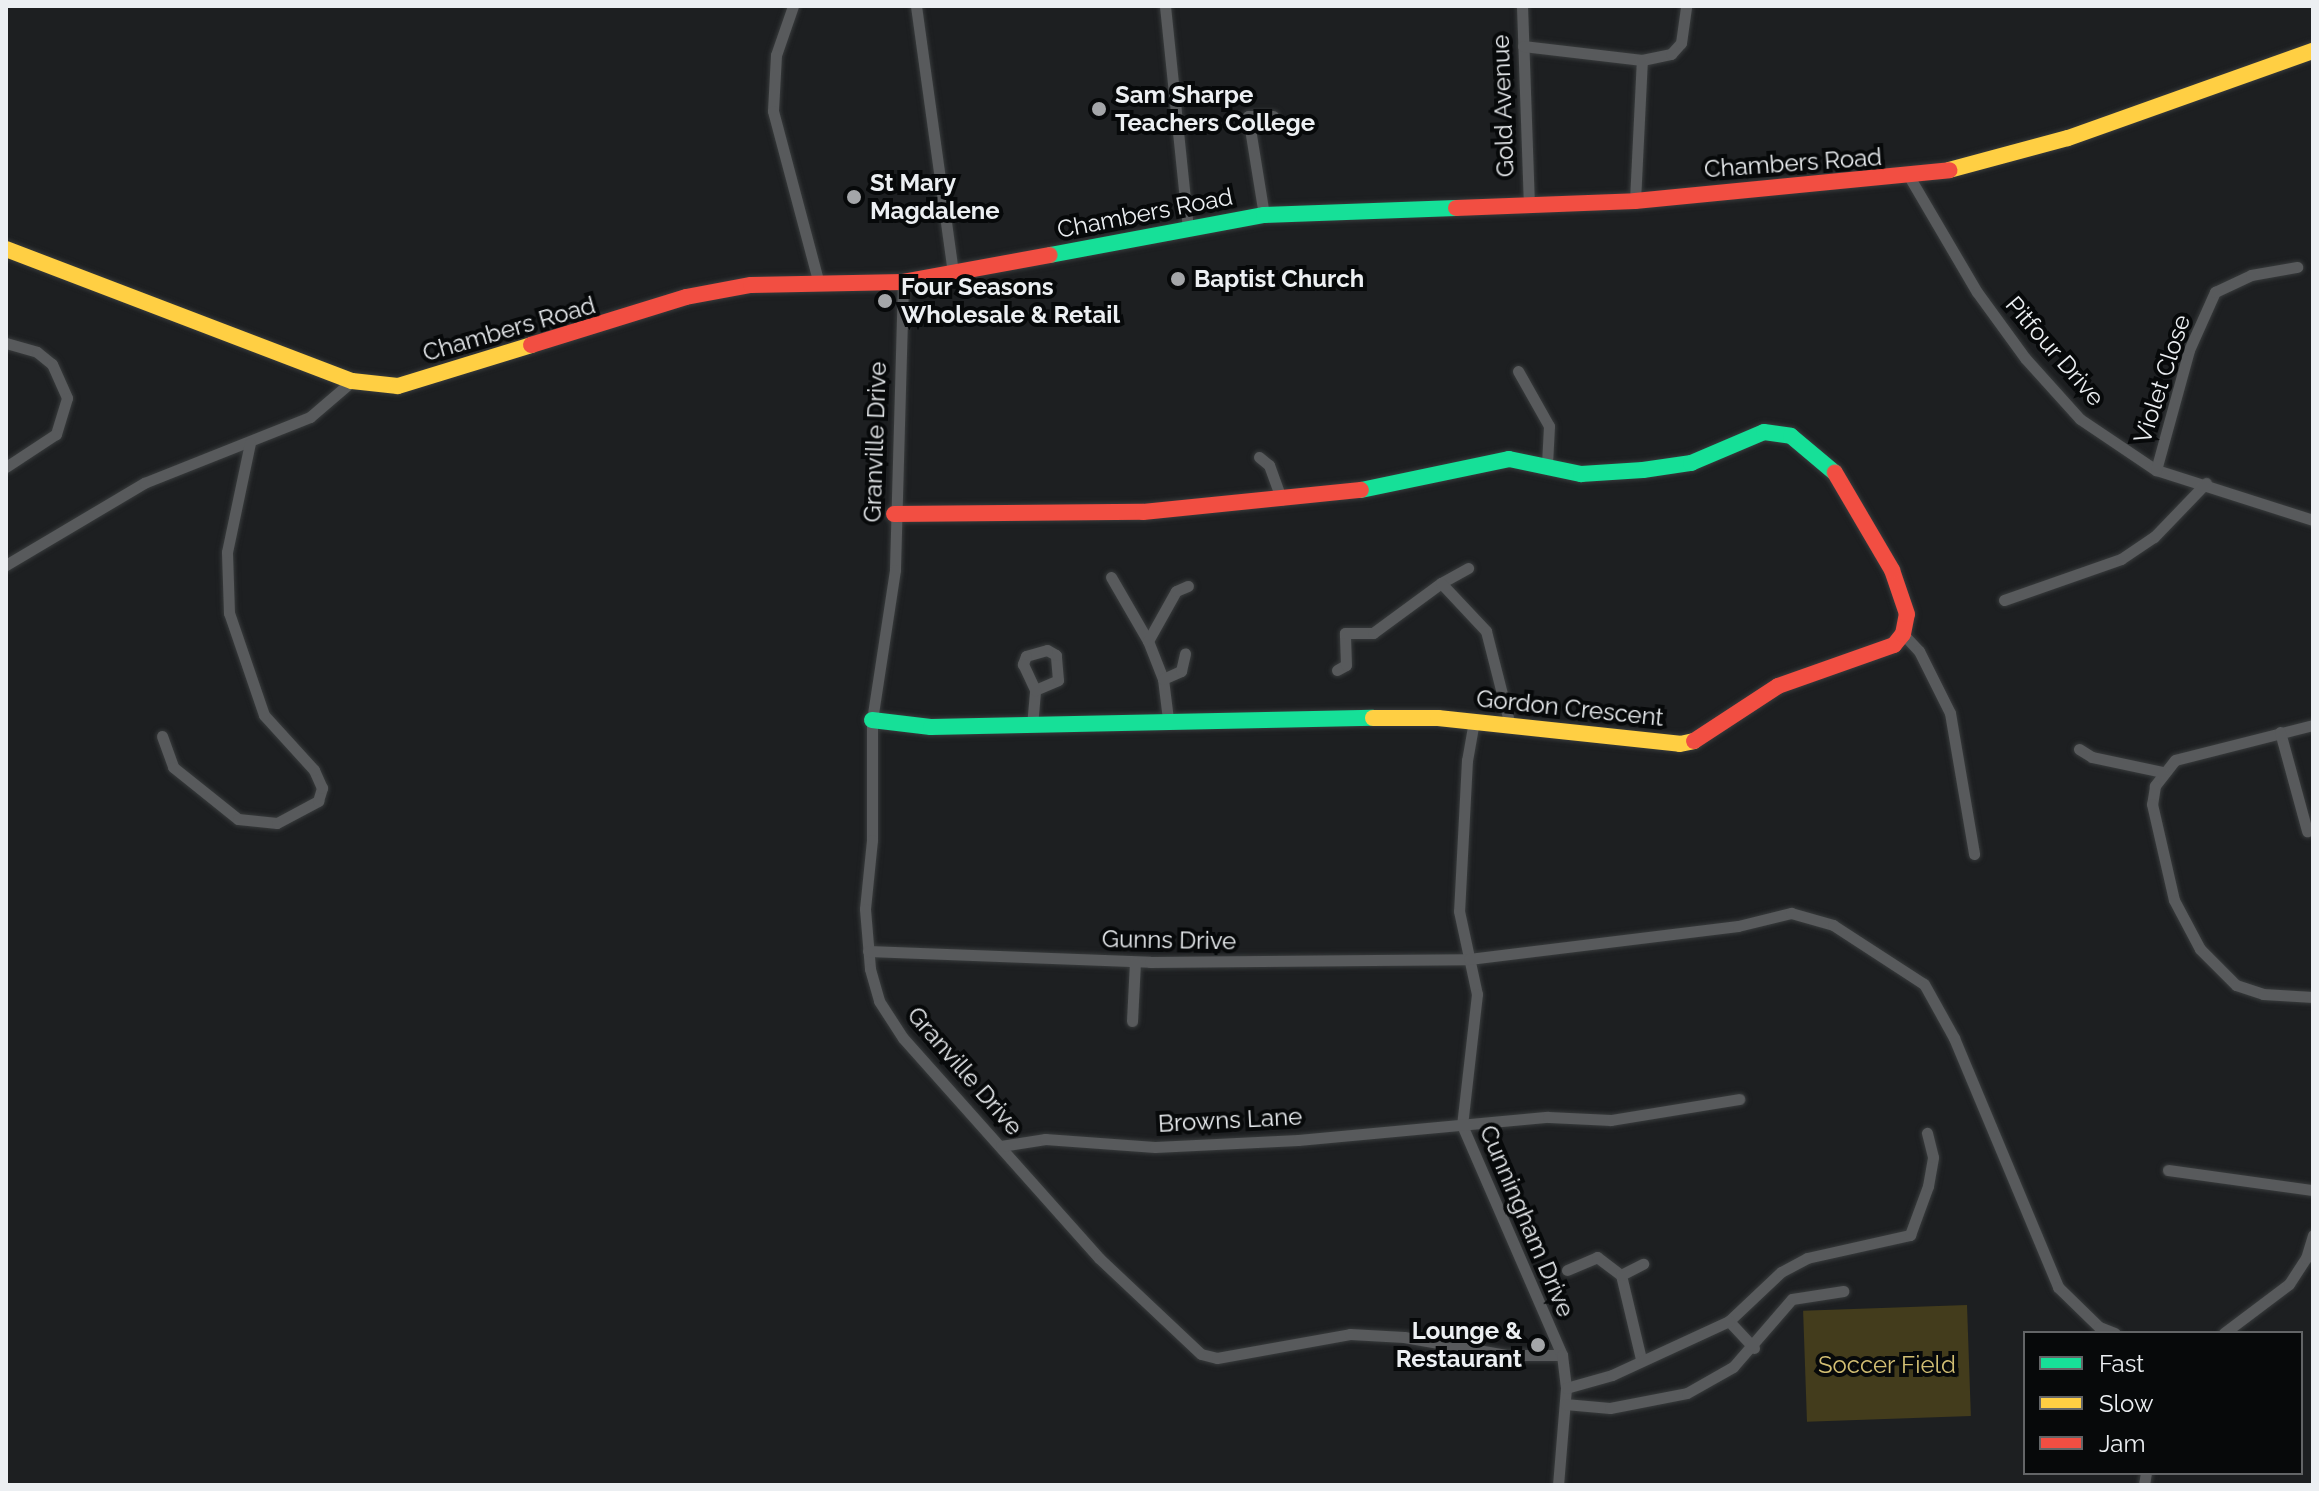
<!DOCTYPE html>
<style>
body{margin:0}
#map{position:relative;width:2319px;height:1491px;overflow:hidden;background:#1d1f21;font-family:Raleway,sans-serif}
div>[style]{position:absolute}
.green>*{inset:0;background:#433c1c;transform-origin:0 0}
.roads{filter:drop-shadow(0 0 2px #383b3c) drop-shadow(0 0 2px #383b3c)}
.street>*{height:11px;margin:-5.5px;padding:0 5.5px;transform-origin:5.5px;border-radius:5.5px;background:#585a5c}
.fast>*{height:16px;margin:-8px;padding:0 8px;transform-origin:8px;border-radius:8px;background:#16e098}
.slow>*{height:16px;margin:-8px;padding:0 8px;transform-origin:8px;border-radius:8px;background:#ffcf43}
.jam>*{height:16px;margin:-8px;padding:0 8px;transform-origin:8px;border-radius:8px;background:#f24e42}
.dots>*{width:22px;height:22px;translate:-50% -50%;box-sizing:border-box;border:4px solid #07090a;border-radius:50%}
span{translate:-50% -50%;white-space:nowrap;text-align:center;line-height:1.15;-webkit-text-stroke:8px #07090a;paint-order:stroke}
.poi-label{font-size:24px;color:#eceff2;font-weight:700}
.left{translate:0 -50%;text-align:left}
.right{translate:-100% -50%;text-align:right}
.street-label{font-size:24px;color:#eceff2}
.park-label{font-size:24px;color:#d2be73}
.frame{position:absolute;inset:0;border:8px solid #eceff2;pointer-events:none}
.legend{position:absolute;left:2023px;top:1331px;width:280px;height:144px;box-sizing:border-box;background:#07090a;border:2px solid #636567;margin:0;padding:10px 14px;list-style:none;font-size:24px;color:#eceff2}
.legend li{display:flex;align-items:center;gap:16px;height:40px}
.legend b{width:40px;border:2px solid #636567}
</style>
<div id="map">
<div class="green">
<i style="left:1967px;top:1305px;width:111px;height:164px;rotate:88deg"></i>
</div>
<div class="roads">
<div class="street">
<i style="left:793px;top:6px;width:52px;rotate:109.1deg"></i>
<i style="left:776px;top:55px;width:56px;rotate:93.1deg"></i>
<i style="left:773px;top:111px;width:179px;rotate:75.1deg"></i>
<i style="left:916px;top:6px;width:271px;rotate:82.1deg"></i>
<i style="left:1165px;top:6px;width:222px;rotate:84.1deg"></i>
<i style="left:1522px;top:6px;width:199px;rotate:88deg"></i>
<i style="left:1523px;top:46px;width:120px;rotate:6.7deg"></i>
<i style="left:1642px;top:60px;width:30px;rotate:-12deg"></i>
<i style="left:1671px;top:54px;width:15px;rotate:-48deg"></i>
<i style="left:1681px;top:43px;width:37px;rotate:-82deg"></i>
<i style="left:1910px;top:178px;width:132px;rotate:59.6deg"></i>
<i style="left:1977px;top:292px;width:82px;rotate:54deg"></i>
<i style="left:2025px;top:358px;width:82px;rotate:48deg"></i>
<i style="left:2080px;top:419px;width:92px;rotate:33.9deg"></i>
<i style="left:2156px;top:470px;width:165px;rotate:17.7deg"></i>
<i style="left:1635px;top:201px;width:141px;rotate:-87.2deg"></i>
<i style="left:1264px;top:215px;width:100px;rotate:-99.2deg"></i>
<i style="left:1248px;top:116px;width:25px"></i>
<i style="left:903px;top:282px;width:288px;rotate:91.6deg"></i>
<i style="left:895px;top:570px;width:152px;rotate:98.7deg"></i>
<i style="left:872px;top:720px;width:120px;rotate:90deg"></i>
<i style="left:872px;top:840px;width:69px;rotate:95.8deg"></i>
<i style="left:865px;top:909px;width:60px;rotate:85.2deg"></i>
<i style="left:870px;top:969px;width:33px;rotate:74deg"></i>
<i style="left:879px;top:1001px;width:44px;rotate:57deg"></i>
<i style="left:903px;top:1038px;width:295px;rotate:48.3deg"></i>
<i style="left:1099px;top:1258px;width:140px;rotate:43.3deg"></i>
<i style="left:1201px;top:1354px;width:16px;rotate:14deg"></i>
<i style="left:1217px;top:1358px;width:135px;rotate:-10.2deg"></i>
<i style="left:1350px;top:1334px;width:54px;rotate:3.2deg"></i>
<i style="left:1404px;top:1337px;width:105px;rotate:9.9deg"></i>
<i style="left:1507px;top:1355px;width:55px"></i>
<i style="left:6px;top:343px;width:32px;rotate:16deg"></i>
<i style="left:37px;top:352px;width:19px;rotate:39deg"></i>
<i style="left:52px;top:364px;width:37px;rotate:66deg"></i>
<i style="left:67px;top:398px;width:38px;rotate:107deg"></i>
<i style="left:56px;top:434px;width:60px;rotate:146.6deg"></i>
<i style="left:1518px;top:371px;width:63px;rotate:60.6deg"></i>
<i style="left:1549px;top:426px;width:39px;rotate:93deg"></i>
<i style="left:1259px;top:457px;width:13px;rotate:39deg"></i>
<i style="left:1269px;top:465px;width:37px;rotate:70deg"></i>
<i style="left:2156px;top:470px;width:124px;rotate:-74.6deg"></i>
<i style="left:2189px;top:350px;width:64px;rotate:-65.9deg"></i>
<i style="left:2215px;top:292px;width:40px;rotate:-25deg"></i>
<i style="left:2251px;top:275px;width:47px;rotate:-9.9deg"></i>
<i style="left:6px;top:565px;width:161px;rotate:-30.7deg"></i>
<i style="left:144px;top:483px;width:179px;rotate:-21.7deg"></i>
<i style="left:310px;top:417px;width:55px;rotate:-40.6deg"></i>
<i style="left:1111px;top:577px;width:74px;rotate:60deg"></i>
<i style="left:1441px;top:583px;width:31px;rotate:-29deg"></i>
<i style="left:2004px;top:600px;width:124px;rotate:-19.3deg"></i>
<i style="left:2121px;top:559px;width:40px;rotate:-34deg"></i>
<i style="left:2154px;top:537px;width:75px;rotate:-46.1deg"></i>
<i style="left:1903px;top:634px;width:23px;rotate:47deg"></i>
<i style="left:1919px;top:651px;width:69px;rotate:63.4deg"></i>
<i style="left:1950px;top:713px;width:143px;rotate:80.3deg"></i>
<i style="left:1337px;top:670px;width:10px;rotate:-29deg"></i>
<i style="left:1346px;top:665px;width:32px;rotate:-92deg"></i>
<i style="left:1345px;top:633px;width:28px"></i>
<i style="left:1373px;top:633px;width:84px;rotate:-36.3deg"></i>
<i style="left:1441px;top:583px;width:66px;rotate:46.8deg"></i>
<i style="left:1486px;top:631px;width:97px;rotate:75.7deg"></i>
<i style="left:1163px;top:679px;width:41px;rotate:-111.5deg"></i>
<i style="left:1148px;top:641px;width:57px;rotate:-60.8deg"></i>
<i style="left:1176px;top:591px;width:13px;rotate:-23deg"></i>
<i style="left:1168px;top:719px;width:40px;rotate:-97.1deg"></i>
<i style="left:1163px;top:679px;width:20px;rotate:-24deg"></i>
<i style="left:1181px;top:671px;width:18px;rotate:-77deg"></i>
<i style="left:1474px;top:721px;width:40px;rotate:100deg"></i>
<i style="left:1467px;top:760px;width:151px;rotate:93deg"></i>
<i style="left:1459px;top:911px;width:85px;rotate:77.8deg"></i>
<i style="left:1477px;top:994px;width:132px;rotate:96.5deg"></i>
<i style="left:1462px;top:1125px;width:251px;rotate:66.5deg"></i>
<i style="left:1562px;top:1355px;width:33px;rotate:83deg"></i>
<i style="left:1566px;top:1388px;width:97px;rotate:94.7deg"></i>
<i style="left:2313px;top:725px;width:142px;rotate:165.8deg"></i>
<i style="left:2175px;top:760px;width:33px;rotate:128deg"></i>
<i style="left:2155px;top:786px;width:18px;rotate:99deg"></i>
<i style="left:2152px;top:804px;width:98px;rotate:77.1deg"></i>
<i style="left:2174px;top:900px;width:55px;rotate:62deg"></i>
<i style="left:2200px;top:949px;width:51px;rotate:45deg"></i>
<i style="left:2236px;top:985px;width:28px;rotate:18deg"></i>
<i style="left:2263px;top:994px;width:50px;rotate:3.4deg"></i>
<i style="left:1032px;top:726px;width:36px;rotate:-85deg"></i>
<i style="left:1035px;top:690px;width:25px;rotate:-23deg"></i>
<i style="left:1058px;top:680px;width:25px;rotate:-95deg"></i>
<i style="left:1056px;top:655px;width:10px;rotate:-151deg"></i>
<i style="left:1047px;top:650px;width:22px;rotate:164deg"></i>
<i style="left:1026px;top:656px;width:9px;rotate:111deg"></i>
<i style="left:1023px;top:664px;width:29px;rotate:65deg"></i>
<i style="left:2280px;top:732px;width:103px;rotate:74.7deg"></i>
<i style="left:162px;top:736px;width:33px;rotate:70deg"></i>
<i style="left:173px;top:767px;width:83px;rotate:38.7deg"></i>
<i style="left:238px;top:819px;width:39px;rotate:6deg"></i>
<i style="left:277px;top:823px;width:47px;rotate:-28.2deg"></i>
<i style="left:318px;top:801px;width:14px;rotate:-73deg"></i>
<i style="left:322px;top:788px;width:20px;rotate:-114deg"></i>
<i style="left:314px;top:770px;width:74px;rotate:-132.3deg"></i>
<i style="left:264px;top:715px;width:108px;rotate:-108.9deg"></i>
<i style="left:229px;top:613px;width:61px;rotate:-91.9deg"></i>
<i style="left:227px;top:552px;width:111px;rotate:-78.1deg"></i>
<i style="left:2079px;top:749px;width:15px;rotate:32deg"></i>
<i style="left:2092px;top:757px;width:72px;rotate:12.1deg"></i>
<i style="left:868px;top:951px;width:282px;rotate:2.2deg"></i>
<i style="left:1150px;top:962px;width:319px;rotate:-0.5deg"></i>
<i style="left:1469px;top:959px;width:271px;rotate:-7deg"></i>
<i style="left:1738px;top:926px;width:55px;rotate:-13.8deg"></i>
<i style="left:1791px;top:913px;width:44px;rotate:15.9deg"></i>
<i style="left:1833px;top:925px;width:108px;rotate:33deg"></i>
<i style="left:1924px;top:984px;width:62px;rotate:60.9deg"></i>
<i style="left:1954px;top:1038px;width:270px;rotate:67.3deg"></i>
<i style="left:2058px;top:1287px;width:57px;rotate:44.3deg"></i>
<i style="left:2099px;top:1327px;width:17px;rotate:21deg"></i>
<i style="left:1132px;top:1021px;width:59px;rotate:-87.1deg"></i>
<i style="left:1001px;top:1146px;width:45px;rotate:-9deg"></i>
<i style="left:1045px;top:1139px;width:110px;rotate:4.2deg"></i>
<i style="left:1155px;top:1147px;width:143px;rotate:-2.8deg"></i>
<i style="left:1298px;top:1140px;width:251px;rotate:-5.3deg"></i>
<i style="left:1548px;top:1117px;width:63px;rotate:2.7deg"></i>
<i style="left:1611px;top:1120px;width:130px;rotate:-9.3deg"></i>
<i style="left:2168px;top:1170px;width:146px;rotate:7.9deg"></i>
<i style="left:1567px;top:1270px;width:33px;rotate:-23deg"></i>
<i style="left:1597px;top:1257px;width:30px;rotate:37deg"></i>
<i style="left:2224px;top:1333px;width:81px;rotate:-37deg"></i>
<i style="left:2289px;top:1284px;width:31px;rotate:-57deg"></i>
<i style="left:2306px;top:1258px;width:24px;rotate:-73deg"></i>
<i style="left:1754px;top:1348px;width:37px;rotate:-133deg"></i>
<i style="left:1729px;top:1321px;width:71px;rotate:-43.3deg"></i>
<i style="left:1781px;top:1272px;width:30px;rotate:-28deg"></i>
<i style="left:1807px;top:1258px;width:106px;rotate:-12.6deg"></i>
<i style="left:1910px;top:1235px;width:52px;rotate:-69.8deg"></i>
<i style="left:1928px;top:1186px;width:29px;rotate:-80deg"></i>
<i style="left:1933px;top:1157px;width:25px;rotate:-104deg"></i>
<i style="left:1641px;top:1359px;width:86px;rotate:-103.4deg"></i>
<i style="left:1621px;top:1275px;width:25px;rotate:-27deg"></i>
<i style="left:1566px;top:1388px;width:48px;rotate:-15.8deg"></i>
<i style="left:1612px;top:1375px;width:129px;rotate:-24.8deg"></i>
<i style="left:1565px;top:1404px;width:45px;rotate:5.1deg"></i>
<i style="left:1610px;top:1408px;width:78px;rotate:-11deg"></i>
<i style="left:1687px;top:1393px;width:53px;rotate:-29.5deg"></i>
<i style="left:1733px;top:1367px;width:90px;rotate:-49.1deg"></i>
<i style="left:1792px;top:1299px;width:52px;rotate:-8.9deg"></i>
<i style="left:2144px;top:1485px;width:12px;rotate:-81deg"></i>
</div>
<div class="fast">
<i style="left:1050px;top:255px;width:218px;rotate:-10.6deg"></i>
<i style="left:1264px;top:215px;width:192px;rotate:-2.1deg"></i>
<i style="left:1361px;top:490px;width:151px;rotate:-11.8deg"></i>
<i style="left:1509px;top:459px;width:74px;rotate:11.8deg"></i>
<i style="left:1581px;top:474px;width:62px;rotate:-3.7deg"></i>
<i style="left:1643px;top:470px;width:49px;rotate:-8.3deg"></i>
<i style="left:1691px;top:463px;width:79px;rotate:-23deg"></i>
<i style="left:1764px;top:432px;width:27px;rotate:8deg"></i>
<i style="left:1791px;top:436px;width:57px;rotate:40.1deg"></i>
<i style="left:872px;top:720px;width:59px;rotate:6.8deg"></i>
<i style="left:931px;top:727px;width:442px;rotate:-1.2deg"></i>
</div>
<div class="slow">
<i style="left:1949px;top:170px;width:123px;rotate:-15.1deg"></i>
<i style="left:2068px;top:138px;width:260px;rotate:-19.6deg"></i>
<i style="left:6px;top:249px;width:370px;rotate:20.9deg"></i>
<i style="left:352px;top:381px;width:46px;rotate:6.2deg"></i>
<i style="left:398px;top:386px;width:139px;rotate:-17.1deg"></i>
<i style="left:1373px;top:718px;width:65px"></i>
<i style="left:1438px;top:718px;width:243px;rotate:6.1deg"></i>
<i style="left:1680px;top:744px;width:14px;rotate:-12deg"></i>
</div>
<div class="jam">
<i style="left:1456px;top:208px;width:179px;rotate:-2.2deg"></i>
<i style="left:1635px;top:201px;width:316px;rotate:-5.6deg"></i>
<i style="left:531px;top:345px;width:162px;rotate:-17.2deg"></i>
<i style="left:686px;top:297px;width:66px;rotate:-10.5deg"></i>
<i style="left:751px;top:285px;width:152px;rotate:-1.1deg"></i>
<i style="left:903px;top:282px;width:149px;rotate:-10.4deg"></i>
<i style="left:894px;top:514px;width:249px;rotate:-0.5deg"></i>
<i style="left:1143px;top:512px;width:219px;rotate:-5.8deg"></i>
<i style="left:1694px;top:741px;width:100px;rotate:-33.2deg"></i>
<i style="left:1778px;top:686px;width:123px;rotate:-19.5deg"></i>
<i style="left:1894px;top:645px;width:14px;rotate:-51deg"></i>
<i style="left:1903px;top:634px;width:20px;rotate:-79deg"></i>
<i style="left:1907px;top:614px;width:46px;rotate:-108.8deg"></i>
<i style="left:1892px;top:570px;width:113px;rotate:-120.4deg"></i>
</div>
</div>
<div class="dots">
<i style="left:1099px;top:109px;background:#a4a6a9"></i>
<i style="left:854px;top:197px;background:#a4a6a9"></i>
<i style="left:1178px;top:279px;background:#a4a6a9"></i>
<i style="left:885px;top:301px;background:#a4a6a9"></i>
<i style="left:1538px;top:1345px;background:#a4a6a9"></i>
</div>
<div class="poi-label">
<span class="left" style="left:1115px;top:109px">Sam Sharpe<br>Teachers College</span>
<span class="left" style="left:870px;top:197px">St Mary<br>Magdalene</span>
<span class="left" style="left:1194px;top:279px">Baptist Church</span>
<span class="left" style="left:901px;top:301px">Four Seasons<br>Wholesale &amp; Retail</span>
<span class="right" style="left:1522px;top:1345px">Lounge &amp;<br>Restaurant</span>
</div>
<div class="street-label">
<span style="left:1503px;top:106px;rotate:-92deg">Gold Avenue</span>
<span style="left:1793px;top:163px;rotate:-4deg">Chambers Road</span>
<span style="left:1145px;top:213px;rotate:-11deg">Chambers Road</span>
<span style="left:509px;top:329px;rotate:-16deg">Chambers Road</span>
<span style="left:2055px;top:351px;rotate:49deg">Pitfour Drive</span>
<span style="left:2162px;top:379px;rotate:-72deg">Violet Close</span>
<span style="left:875px;top:442px;rotate:-88deg">Granville Drive</span>
<span style="left:1570px;top:708px;rotate:6deg">Gordon Crescent</span>
<span style="left:1169px;top:940px;rotate:1deg">Gunns Drive</span>
<span style="left:965px;top:1071px;rotate:49deg">Granville Drive</span>
<span style="left:1230px;top:1120px;rotate:-3deg">Browns Lane</span>
<span style="left:1527px;top:1221px;rotate:67deg">Cunningham Drive</span>
</div>
<div class="park-label">
<span style="left:1887px;top:1365px">Soccer Field</span>
</div>
<div class="frame"></div>
<ul class="legend">
<li><b style="height:10px;background:#16e098"></b>Fast</li>
<li><b style="height:10px;background:#ffcf43"></b>Slow</li>
<li><b style="height:10px;background:#f24e42"></b>Jam</li>
</ul>
</div>
